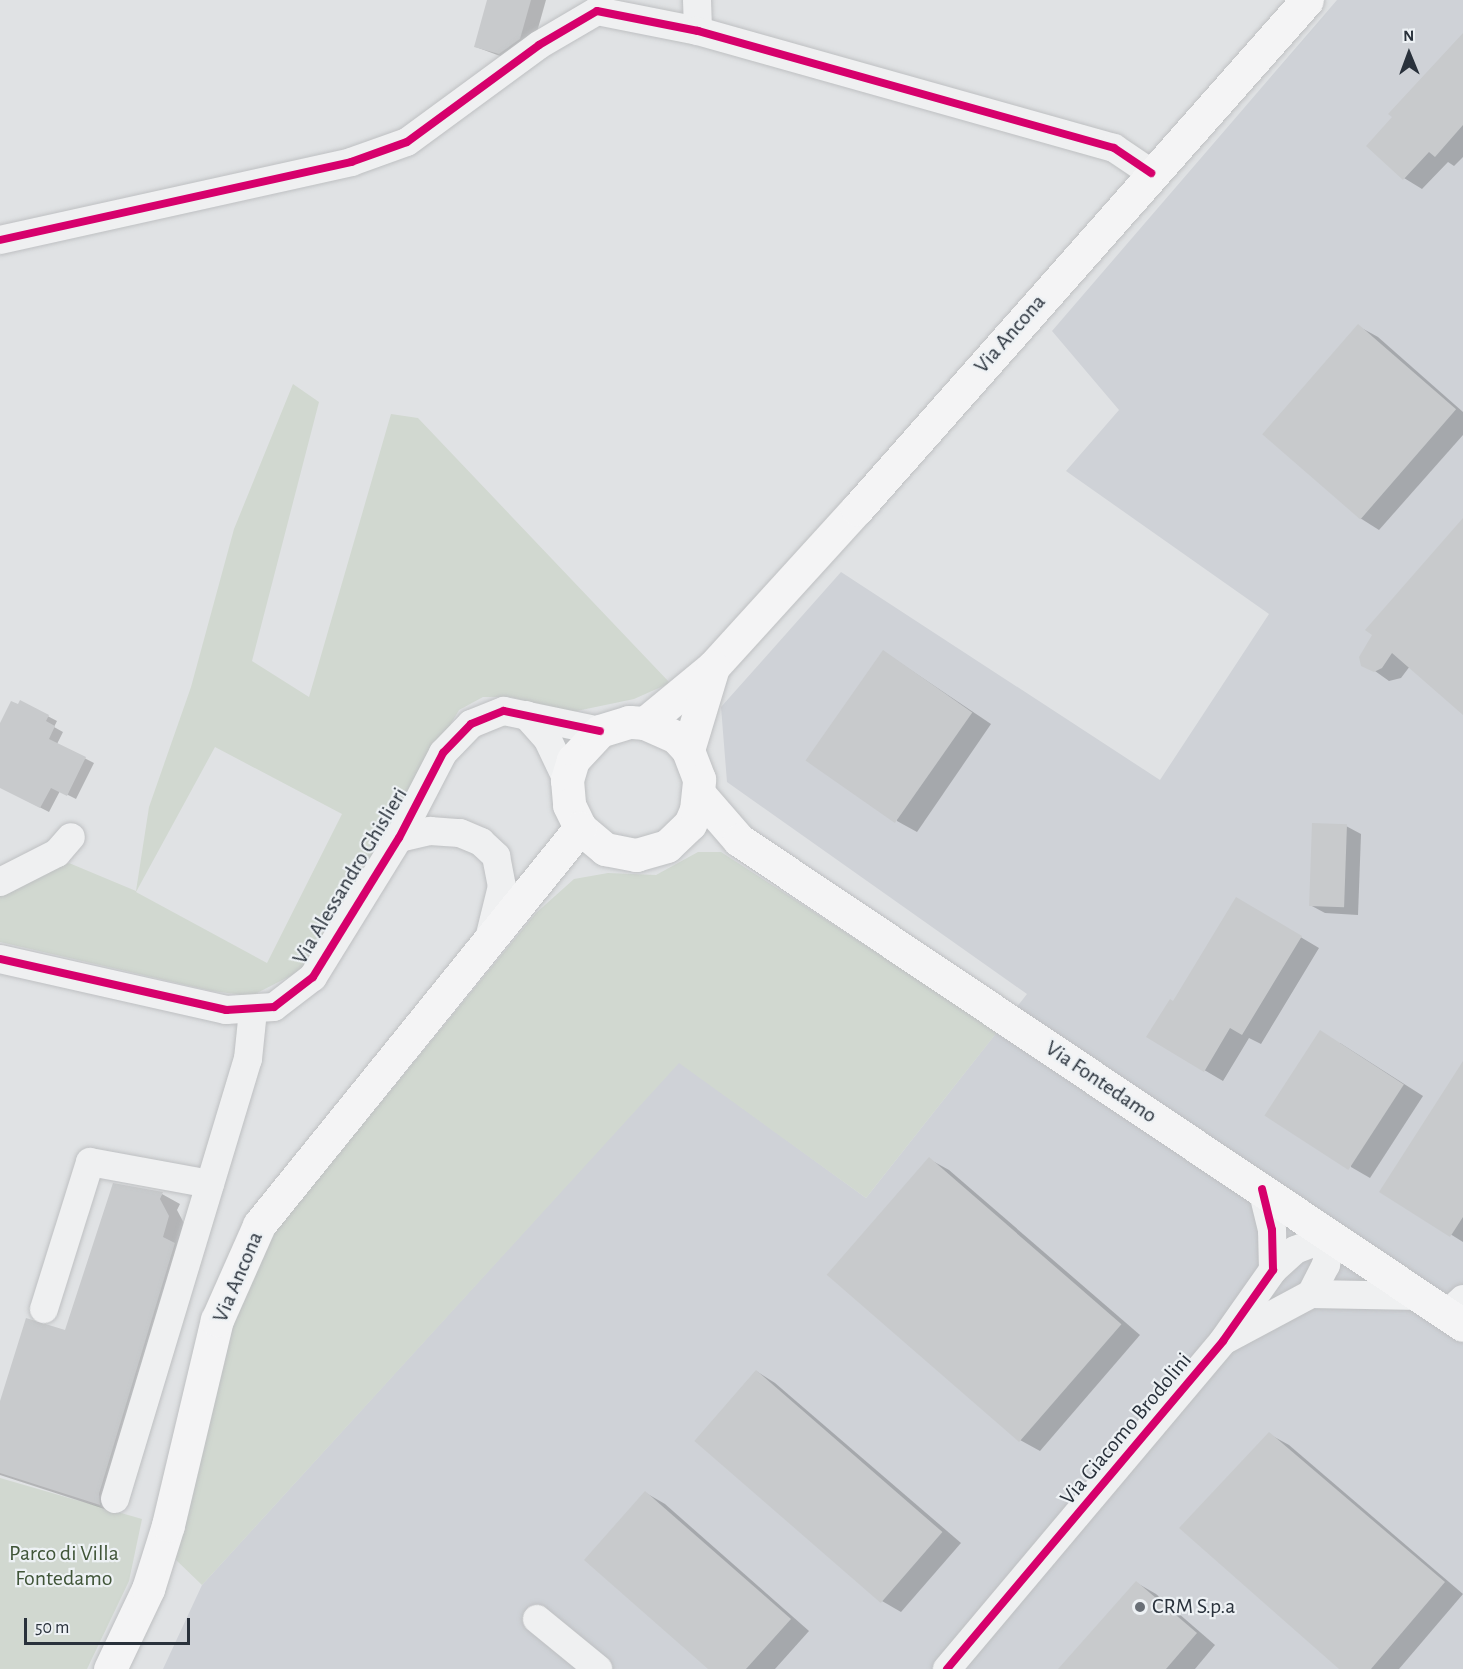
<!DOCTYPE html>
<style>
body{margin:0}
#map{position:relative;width:1463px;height:1669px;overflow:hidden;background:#e0e2e4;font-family:"Alegreya Sans",sans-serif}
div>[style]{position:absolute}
.built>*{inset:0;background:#cfd2d7}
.green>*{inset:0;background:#d1d8d0}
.shadow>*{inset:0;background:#0003}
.building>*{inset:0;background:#c8cacc;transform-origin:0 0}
.roads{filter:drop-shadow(0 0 2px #bec0c2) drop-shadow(0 0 2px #bec0c2)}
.minor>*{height:28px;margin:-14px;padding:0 14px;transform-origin:14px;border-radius:14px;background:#eff0f1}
.major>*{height:33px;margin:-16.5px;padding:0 16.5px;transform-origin:16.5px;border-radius:16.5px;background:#f4f4f5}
.cycleway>*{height:8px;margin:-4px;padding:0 4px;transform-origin:4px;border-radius:4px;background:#d6006c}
.dots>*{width:16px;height:16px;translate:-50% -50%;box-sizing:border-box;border:3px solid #edf1f4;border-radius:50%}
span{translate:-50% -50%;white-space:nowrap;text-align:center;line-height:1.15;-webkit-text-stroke:4.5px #edf1f4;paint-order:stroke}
.street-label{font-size:22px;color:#29313b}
.park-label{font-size:22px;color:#405538}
.poi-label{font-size:22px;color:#29313b}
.left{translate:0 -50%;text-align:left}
.north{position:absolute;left:1379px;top:24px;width:60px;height:60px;-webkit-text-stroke:4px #edf1f4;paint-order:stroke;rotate:359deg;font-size:16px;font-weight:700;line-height:24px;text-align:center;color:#29313b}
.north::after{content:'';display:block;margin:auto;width:21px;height:27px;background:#29313b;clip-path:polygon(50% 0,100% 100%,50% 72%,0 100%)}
.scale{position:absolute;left:24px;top:1618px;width:166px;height:27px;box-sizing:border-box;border:3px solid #29313b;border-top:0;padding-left:8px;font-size:18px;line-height:21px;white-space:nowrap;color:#29313b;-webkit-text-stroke:4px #edf1f4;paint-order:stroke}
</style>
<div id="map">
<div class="built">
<i style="clip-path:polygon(1337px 0,1463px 0,1463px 1669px,163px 1669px,202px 1585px,679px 1062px,866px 1198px,1027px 994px,727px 782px,721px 707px,841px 572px,1160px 780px,1269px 614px,1066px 471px,1119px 410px,1052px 331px)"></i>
</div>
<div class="green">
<i style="clip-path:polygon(evenodd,293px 384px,319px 402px,252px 661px,309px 697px,391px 414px,418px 418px,670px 683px,634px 699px,567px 713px,511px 697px,483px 697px,459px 710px,306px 968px,251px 996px,212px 991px,0 942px,0 890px,69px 863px,136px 891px,149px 807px,191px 687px,234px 529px,293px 384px,215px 747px,342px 814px,267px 963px,136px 892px,215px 747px)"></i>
<i style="clip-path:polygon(698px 852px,721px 852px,998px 1031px,866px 1198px,679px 1063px,202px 1585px,175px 1559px,238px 1306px,274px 1233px,536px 913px,574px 879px,608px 873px,656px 875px)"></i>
<i style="clip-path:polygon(0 1478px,142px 1519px,129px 1581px,87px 1669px,0 1669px)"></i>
</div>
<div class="shadow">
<i style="clip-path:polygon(489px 0,546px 0,533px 46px,513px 61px,476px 47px)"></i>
<i style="clip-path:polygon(1463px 35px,1463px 157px,1454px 166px,1448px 162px,1422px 189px,1404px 178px)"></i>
<i style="clip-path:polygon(1358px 326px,1378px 337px,1463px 412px,1463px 435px,1379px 530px,1360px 518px)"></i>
<i style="clip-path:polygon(1463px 521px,1463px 713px,1410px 666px,1401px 678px,1389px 681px,1361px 661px)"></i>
<i style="clip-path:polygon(884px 652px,991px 724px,917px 832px,897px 821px)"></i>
<i style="clip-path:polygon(21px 702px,57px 721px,54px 727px,63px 732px,57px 744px,94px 763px,76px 799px,60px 791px,49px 812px,0 787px,0 725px)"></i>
<i style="clip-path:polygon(1346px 826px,1361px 834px,1358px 915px,1325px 913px,1310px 905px)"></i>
<i style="clip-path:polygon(1236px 899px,1319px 948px,1261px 1044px,1249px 1038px,1223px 1081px,1148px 1037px,1174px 1003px)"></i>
<i style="clip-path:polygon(1340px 1043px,1423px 1096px,1370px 1178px,1351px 1167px)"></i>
<i style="clip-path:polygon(1463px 1073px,1463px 1242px,1381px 1191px)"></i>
<i style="clip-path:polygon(929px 1159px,949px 1170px,1140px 1335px,1040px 1451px,1020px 1440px)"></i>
<i style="clip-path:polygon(162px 1194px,180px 1204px,177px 1210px,186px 1227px,117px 1513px,0 1475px,0 1406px,66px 1332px)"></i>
<i style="clip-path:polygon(756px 1371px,775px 1383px,961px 1543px,901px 1612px,882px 1601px,696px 1441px)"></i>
<i style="clip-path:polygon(1269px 1434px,1289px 1445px,1463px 1594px,1399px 1669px,1342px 1669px)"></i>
<i style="clip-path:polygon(646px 1493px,665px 1504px,809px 1631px,775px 1669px,710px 1669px)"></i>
<i style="clip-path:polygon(1137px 1583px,1156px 1594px,1215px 1645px,1195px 1669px,1060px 1669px)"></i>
</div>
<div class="building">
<i style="clip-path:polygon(487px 0,531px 0,520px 39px,499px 54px,474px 47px)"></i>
<i style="clip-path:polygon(1463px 33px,1463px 125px,1435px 157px,1429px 152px,1403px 180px,1366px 146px,1392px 117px,1388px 114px)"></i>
<i style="left:1358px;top:324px;width:130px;height:146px;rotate:41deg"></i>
<i style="clip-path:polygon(1463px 518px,1463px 715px,1392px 653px,1382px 668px,1374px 672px,1361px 666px,1359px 657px,1372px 635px,1365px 630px)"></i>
<i style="left:883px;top:650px;width:109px;height:135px;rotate:35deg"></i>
<i style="clip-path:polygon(20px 700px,49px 715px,46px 721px,55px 726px,49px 739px,86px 757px,67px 796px,51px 788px,40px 808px,0 788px,0 723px,11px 701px,18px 704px)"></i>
<i style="left:1312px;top:823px;width:35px;height:83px;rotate:2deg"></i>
<i style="clip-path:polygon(1236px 897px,1302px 936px,1242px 1035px,1230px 1028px,1204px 1072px,1146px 1037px,1170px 999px,1173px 1001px)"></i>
<i style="left:1320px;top:1030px;width:100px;height:102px;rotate:33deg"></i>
<i style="clip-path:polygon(1463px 1061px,1463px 1217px,1450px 1237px,1379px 1192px)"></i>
<i style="left:929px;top:1157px;width:255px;height:156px;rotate:41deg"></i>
<i style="clip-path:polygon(113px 1183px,163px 1192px,160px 1199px,169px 1216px,163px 1237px,175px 1243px,99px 1494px,100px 1505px,0 1473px,0 1401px,26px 1318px,65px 1330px)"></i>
<i style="left:756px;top:1370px;width:247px;height:94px;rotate:41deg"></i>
<i style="clip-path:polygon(1269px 1432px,1445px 1582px,1371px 1669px,1339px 1669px,1179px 1528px)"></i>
<i style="clip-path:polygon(645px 1491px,791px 1619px,746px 1669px,708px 1669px,584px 1560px)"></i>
<i style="clip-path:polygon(1136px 1581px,1197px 1633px,1166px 1669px,1058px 1669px)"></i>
</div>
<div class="roads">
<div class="minor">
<i style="left:697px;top:0;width:31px;rotate:88deg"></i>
<i style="left:0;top:240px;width:360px;rotate:-12.5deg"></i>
<i style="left:351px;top:162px;width:59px;rotate:-19.7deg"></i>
<i style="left:407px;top:142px;width:164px;rotate:-36.3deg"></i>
<i style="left:539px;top:45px;width:67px;rotate:-30.4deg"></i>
<i style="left:597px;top:11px;width:103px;rotate:11.2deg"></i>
<i style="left:698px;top:31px;width:432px;rotate:15.7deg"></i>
<i style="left:1114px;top:148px;width:45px;rotate:34deg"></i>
<i style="left:526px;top:715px;width:31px;rotate:48deg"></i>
<i style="left:547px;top:738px;width:47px;rotate:64.5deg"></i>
<i style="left:399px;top:838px;width:32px;rotate:-13deg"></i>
<i style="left:430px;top:831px;width:30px;rotate:4deg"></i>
<i style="left:460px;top:833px;width:23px;rotate:23deg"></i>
<i style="left:481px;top:842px;width:21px;rotate:43deg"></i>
<i style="left:496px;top:856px;width:31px;rotate:79deg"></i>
<i style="left:502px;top:886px;width:50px;rotate:103.8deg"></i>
<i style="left:0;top:882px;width:64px;rotate:-27deg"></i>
<i style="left:57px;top:853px;width:21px;rotate:-49deg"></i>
<i style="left:0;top:959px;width:232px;rotate:12.7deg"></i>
<i style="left:226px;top:1010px;width:48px;rotate:-3.6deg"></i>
<i style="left:274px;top:1007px;width:49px;rotate:-37.6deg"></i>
<i style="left:313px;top:977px;width:163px;rotate:-58.3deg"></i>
<i style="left:399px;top:838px;width:96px;rotate:-62.6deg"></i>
<i style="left:443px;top:753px;width:40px;rotate:-46deg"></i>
<i style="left:471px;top:724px;width:35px;rotate:-22deg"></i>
<i style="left:504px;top:711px;width:98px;rotate:11.8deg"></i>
<i style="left:1273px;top:1270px;width:30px;rotate:-42deg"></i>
<i style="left:1295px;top:1250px;width:39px;rotate:-21deg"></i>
<i style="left:1311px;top:1294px;width:33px;rotate:-63deg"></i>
<i style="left:1326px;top:1265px;width:29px;rotate:-80deg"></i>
<i style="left:44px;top:1309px;width:154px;rotate:-72.6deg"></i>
<i style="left:90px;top:1162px;width:122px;rotate:10.4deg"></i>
<i style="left:1447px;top:1314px;width:22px;rotate:-43deg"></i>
<i style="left:1227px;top:1339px;width:95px;rotate:-28.2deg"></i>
<i style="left:1311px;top:1294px;width:108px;rotate:1.1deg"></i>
<i style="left:115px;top:1499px;width:460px;rotate:-73.2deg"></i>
<i style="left:248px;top:1059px;width:48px;rotate:-84.1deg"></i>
<i style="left:537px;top:1619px;width:79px;rotate:39.3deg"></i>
<i style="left:947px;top:1669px;width:429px;rotate:-49.9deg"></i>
<i style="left:1223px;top:1341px;width:87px;rotate:-54.8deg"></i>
<i style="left:1273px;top:1270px;width:40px;rotate:-91.4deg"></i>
<i style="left:1272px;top:1230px;width:42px;rotate:-103.7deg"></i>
</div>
<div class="major">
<i style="left:645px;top:723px;width:88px;rotate:-39.5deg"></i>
<i style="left:713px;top:667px;width:214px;rotate:-47.7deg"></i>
<i style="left:857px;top:509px;width:679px;rotate:-48.52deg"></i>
<i style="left:688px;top:750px;width:18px;rotate:-133deg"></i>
<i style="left:676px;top:737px;width:34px;rotate:-156deg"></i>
<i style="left:645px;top:723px;width:16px;rotate:-176deg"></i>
<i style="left:629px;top:722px;width:30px;rotate:163deg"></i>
<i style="left:600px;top:731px;width:40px;rotate:133deg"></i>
<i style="left:573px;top:760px;width:21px;rotate:107deg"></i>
<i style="left:567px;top:780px;width:25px;rotate:85deg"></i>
<i style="left:569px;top:805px;width:25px;rotate:64deg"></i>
<i style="left:580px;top:828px;width:33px;rotate:40deg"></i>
<i style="left:605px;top:849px;width:32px;rotate:11deg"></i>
<i style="left:636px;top:855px;width:32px;rotate:-16deg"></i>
<i style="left:667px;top:846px;width:32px;rotate:-44deg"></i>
<i style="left:690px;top:824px;width:15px;rotate:-67deg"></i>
<i style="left:696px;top:810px;width:31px;rotate:-84deg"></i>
<i style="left:699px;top:779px;width:31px;rotate:-111deg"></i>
<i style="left:688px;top:750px;width:87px;rotate:-73.2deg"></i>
<i style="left:700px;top:795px;width:60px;rotate:49.1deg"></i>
<i style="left:739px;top:840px;width:871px;rotate:33.82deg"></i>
<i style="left:110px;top:1669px;width:89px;rotate:-64.6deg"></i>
<i style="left:148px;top:1589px;width:67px;rotate:-72.6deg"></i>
<i style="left:168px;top:1525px;width:211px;rotate:-76.6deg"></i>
<i style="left:217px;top:1320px;width:104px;rotate:-66.1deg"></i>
<i style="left:259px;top:1225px;width:511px;rotate:-51.04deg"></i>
</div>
</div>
<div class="cycleway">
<i style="left:0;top:240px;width:360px;rotate:-12.5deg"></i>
<i style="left:351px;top:162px;width:59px;rotate:-19.7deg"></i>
<i style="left:407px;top:142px;width:164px;rotate:-36.3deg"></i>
<i style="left:539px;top:45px;width:67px;rotate:-30.4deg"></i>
<i style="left:597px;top:11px;width:103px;rotate:11.2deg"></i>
<i style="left:698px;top:31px;width:432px;rotate:15.7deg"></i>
<i style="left:1114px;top:148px;width:45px;rotate:34deg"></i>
<i style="left:0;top:959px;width:232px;rotate:12.7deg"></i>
<i style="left:226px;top:1010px;width:48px;rotate:-3.6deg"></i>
<i style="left:274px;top:1007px;width:49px;rotate:-37.6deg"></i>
<i style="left:313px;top:977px;width:163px;rotate:-58.3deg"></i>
<i style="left:399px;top:838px;width:96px;rotate:-62.6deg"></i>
<i style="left:443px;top:753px;width:40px;rotate:-46deg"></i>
<i style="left:471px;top:724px;width:35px;rotate:-22deg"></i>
<i style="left:504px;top:711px;width:98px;rotate:11.8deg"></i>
<i style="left:947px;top:1669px;width:429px;rotate:-49.9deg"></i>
<i style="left:1223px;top:1341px;width:87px;rotate:-54.8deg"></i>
<i style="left:1273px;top:1270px;width:40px;rotate:-91.4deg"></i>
<i style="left:1272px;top:1230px;width:42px;rotate:-103.7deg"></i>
</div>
<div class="dots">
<i style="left:1140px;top:1607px;background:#696f76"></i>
</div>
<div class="street-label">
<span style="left:1010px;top:334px;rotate:-49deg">Via Ancona</span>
<span style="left:350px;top:876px;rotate:-59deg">Via Alessandro Ghislieri</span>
<span style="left:1101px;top:1082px;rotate:34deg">Via Fontedamo</span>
<span style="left:238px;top:1277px;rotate:-67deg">Via Ancona</span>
<span style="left:1126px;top:1429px;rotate:-50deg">Via Giacomo Brodolini</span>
</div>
<div class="park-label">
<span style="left:64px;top:1566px">Parco di Villa<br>Fontedamo</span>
</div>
<div class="poi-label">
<span class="left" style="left:1152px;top:1607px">CRM S.p.a</span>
</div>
<div class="north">N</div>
<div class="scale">50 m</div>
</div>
